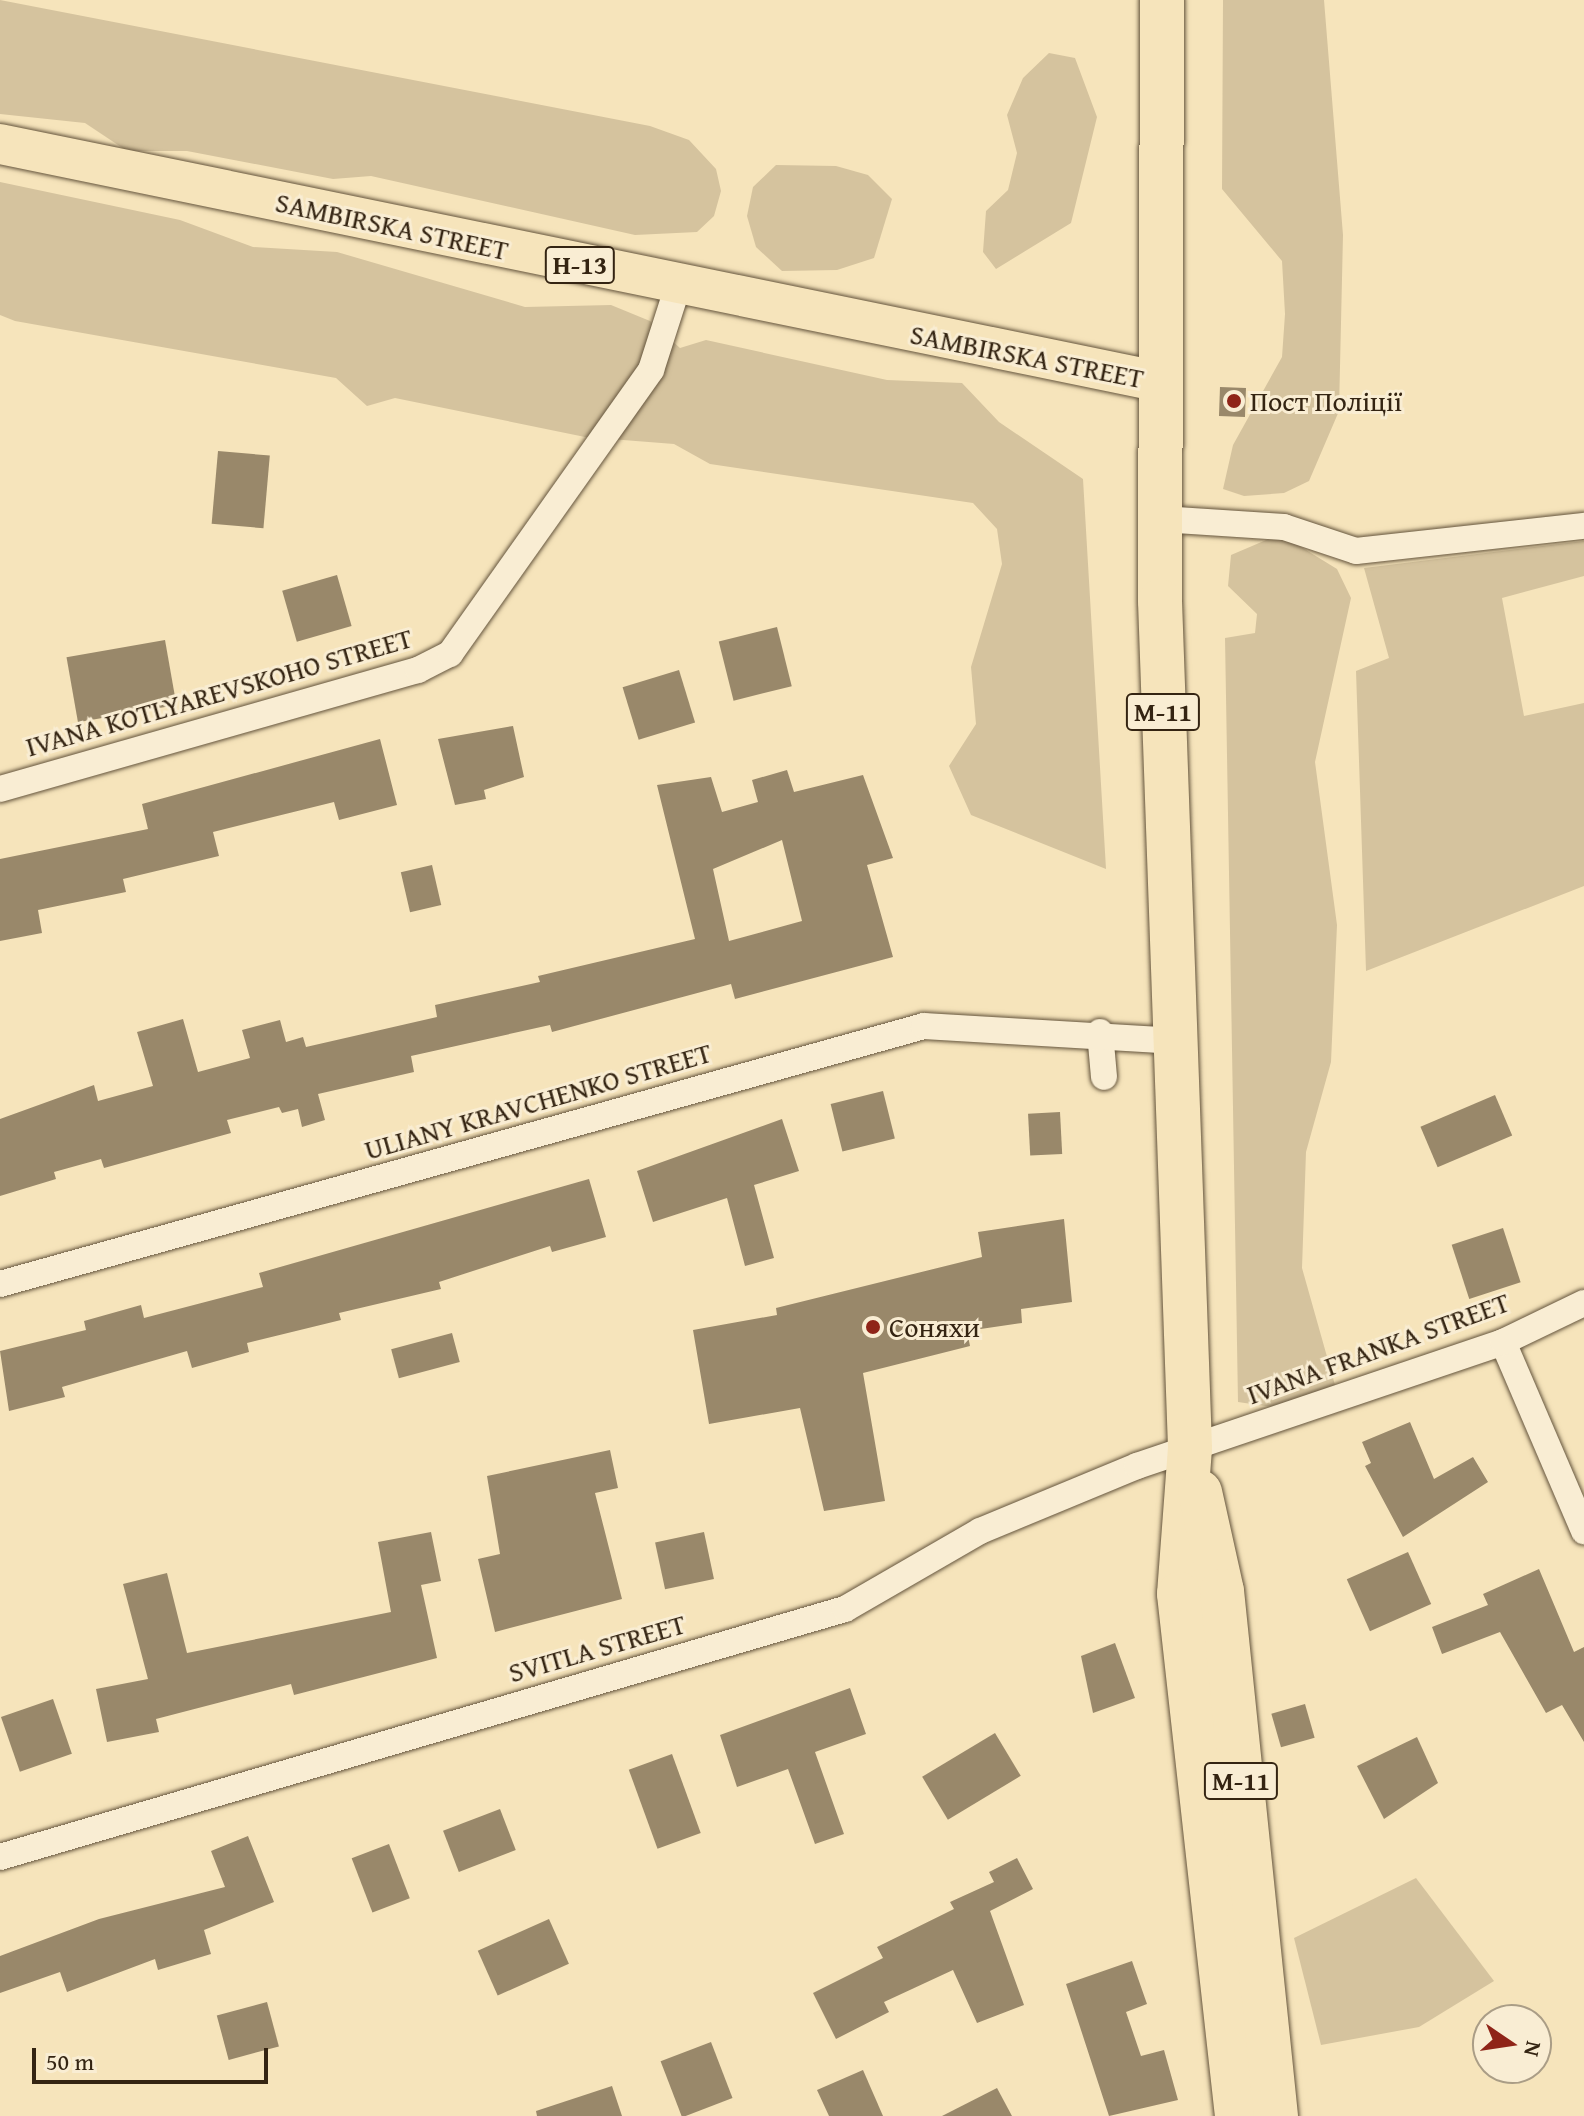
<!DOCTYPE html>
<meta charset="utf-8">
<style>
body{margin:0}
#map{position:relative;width:1584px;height:2116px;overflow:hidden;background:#f6e4bb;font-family:"Gentium Book Plus",serif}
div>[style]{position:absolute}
.green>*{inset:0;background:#d5c39e}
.building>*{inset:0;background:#99886a;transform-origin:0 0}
.roads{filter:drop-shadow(0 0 2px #64543c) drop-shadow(0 0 2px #64543c)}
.street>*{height:26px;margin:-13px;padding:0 13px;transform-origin:13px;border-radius:13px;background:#f9edd3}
.primary>*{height:40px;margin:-20px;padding:0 20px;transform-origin:20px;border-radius:20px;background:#f6e4bb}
.highway>*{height:44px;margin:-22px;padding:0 22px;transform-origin:22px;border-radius:22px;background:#f6e4bb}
.dots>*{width:22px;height:22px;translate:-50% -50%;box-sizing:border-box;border:4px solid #f9edd3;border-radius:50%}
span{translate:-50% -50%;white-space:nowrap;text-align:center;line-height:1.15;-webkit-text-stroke:6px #f9edd3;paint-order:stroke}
.shield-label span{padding:2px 6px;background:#f9edd3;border:2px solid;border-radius:6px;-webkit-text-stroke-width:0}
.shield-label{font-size:26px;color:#342412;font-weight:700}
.street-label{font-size:28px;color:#342412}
.poi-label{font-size:28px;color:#342412}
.left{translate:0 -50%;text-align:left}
.north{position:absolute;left:1472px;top:2004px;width:80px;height:80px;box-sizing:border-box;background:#f9edd3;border:2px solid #aa9d86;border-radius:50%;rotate:103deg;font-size:22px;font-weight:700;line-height:32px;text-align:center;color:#342412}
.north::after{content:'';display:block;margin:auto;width:28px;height:36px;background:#8f2418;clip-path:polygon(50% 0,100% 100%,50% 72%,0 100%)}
.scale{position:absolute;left:32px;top:2048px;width:236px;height:36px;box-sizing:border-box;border:4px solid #342412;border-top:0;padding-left:10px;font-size:24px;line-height:28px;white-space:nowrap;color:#342412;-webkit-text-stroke:6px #f9edd3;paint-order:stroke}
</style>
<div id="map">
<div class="green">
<i style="clip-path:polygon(0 0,650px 126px,689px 140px,716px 169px,721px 191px,714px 216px,697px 232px,635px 235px,371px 176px,333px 179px,187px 151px,127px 151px,85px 123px,0 114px)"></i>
<i style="clip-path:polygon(1223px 0,1324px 0,1343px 235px,1339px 411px,1309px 481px,1284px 493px,1244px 496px,1223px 489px,1233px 445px,1282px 357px,1285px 314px,1282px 261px,1222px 189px)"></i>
<i style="clip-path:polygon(1049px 53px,1075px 58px,1097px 117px,1071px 223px,996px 269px,983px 252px,986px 211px,1008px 190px,1017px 153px,1007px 115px,1023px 78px)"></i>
<i style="clip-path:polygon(776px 165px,836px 166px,868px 175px,892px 199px,874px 258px,837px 270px,782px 271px,756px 247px,747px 216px,753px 187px)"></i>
<i style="clip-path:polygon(0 182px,180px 220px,253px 247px,337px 252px,525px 307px,611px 305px,650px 321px,680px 348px,706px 340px,887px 380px,962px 383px,999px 422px,1083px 479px,1106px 869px,971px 815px,949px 766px,976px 724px,971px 667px,1002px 564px,997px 529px,973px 503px,710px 464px,674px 444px,585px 437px,395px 398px,367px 406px,336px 378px,15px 321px,0 315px)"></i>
<i style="clip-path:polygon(1280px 534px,1337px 569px,1351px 598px,1315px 762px,1337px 925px,1331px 1062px,1306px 1152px,1302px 1268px,1335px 1385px,1312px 1413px,1238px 1402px,1225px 638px,1255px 633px,1257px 614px,1228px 586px,1231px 555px)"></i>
<i style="clip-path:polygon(1584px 541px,1584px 576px,1502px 598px,1524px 716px,1584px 703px,1584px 886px,1366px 971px,1356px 671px,1389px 658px,1364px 568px)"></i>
<i style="clip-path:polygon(1416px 1878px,1494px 1981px,1419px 2027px,1321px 2045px,1294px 1938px)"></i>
</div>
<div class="building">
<i style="left:1220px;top:387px;width:26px;height:29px;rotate:2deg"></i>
<i style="left:218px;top:451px;width:52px;height:73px;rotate:5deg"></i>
<i style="left:337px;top:575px;width:53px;height:57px;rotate:74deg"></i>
<i style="left:777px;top:627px;width:61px;height:60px;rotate:76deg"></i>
<i style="left:165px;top:640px;width:66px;height:100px;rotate:80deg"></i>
<i style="left:679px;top:670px;width:55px;height:59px;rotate:73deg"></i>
<i style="clip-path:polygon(513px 726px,524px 777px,484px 790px,486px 799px,455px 805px,438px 739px)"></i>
<i style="clip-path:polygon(380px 739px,397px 805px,339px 820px,334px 802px,213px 832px,219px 856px,123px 879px,126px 892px,38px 910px,42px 933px,0 941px,0 859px,148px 829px,142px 804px)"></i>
<i style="clip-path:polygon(evenodd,787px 770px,794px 792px,863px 775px,893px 858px,867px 865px,893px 957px,735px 999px,731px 984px,552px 1032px,550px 1025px,411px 1056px,414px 1072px,318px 1094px,325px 1120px,302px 1127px,298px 1109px,282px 1113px,279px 1107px,227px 1120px,231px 1133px,104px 1168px,101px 1159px,54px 1172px,56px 1179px,0 1196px,0 1119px,94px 1085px,98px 1101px,153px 1086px,137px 1032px,183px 1019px,198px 1072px,250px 1058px,242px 1030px,280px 1020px,286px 1042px,303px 1037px,306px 1047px,437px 1017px,435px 1005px,540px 982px,538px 976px,695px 939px,657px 785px,711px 777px,722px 812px,758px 802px,752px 780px,787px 770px,782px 840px,802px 921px,729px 941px,713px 869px,782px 840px)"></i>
<i style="left:432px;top:865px;width:41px;height:32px;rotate:77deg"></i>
<i style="left:883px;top:1091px;width:49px;height:54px;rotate:76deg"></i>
<i style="left:1495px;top:1095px;width:44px;height:81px;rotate:67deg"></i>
<i style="left:1060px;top:1112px;width:42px;height:32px;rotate:87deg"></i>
<i style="clip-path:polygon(782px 1119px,799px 1171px,754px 1185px,774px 1258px,745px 1266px,727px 1198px,653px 1222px,637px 1171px)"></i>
<i style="clip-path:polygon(589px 1179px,606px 1237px,552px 1252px,550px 1246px,439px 1282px,441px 1289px,339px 1313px,341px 1320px,247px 1343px,249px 1352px,192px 1368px,187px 1351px,62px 1387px,65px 1397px,9px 1411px,0 1351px,86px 1330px,84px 1321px,141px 1305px,144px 1318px,263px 1287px,259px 1273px)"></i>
<i style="clip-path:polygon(1064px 1219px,1072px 1302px,1021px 1309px,1022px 1323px,967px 1331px,970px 1346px,863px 1373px,885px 1501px,824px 1511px,800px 1408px,709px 1424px,693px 1330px,777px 1315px,776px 1308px,982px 1257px,978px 1232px)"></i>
<i style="left:1503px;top:1228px;width:57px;height:54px;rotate:72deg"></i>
<i style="left:452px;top:1333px;width:30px;height:63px;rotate:75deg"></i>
<i style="clip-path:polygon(1410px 1422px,1434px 1479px,1473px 1457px,1488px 1482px,1403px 1537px,1365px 1466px,1371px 1463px,1362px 1442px)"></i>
<i style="clip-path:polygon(610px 1450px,618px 1488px,595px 1493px,622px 1599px,495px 1632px,478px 1559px,500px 1554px,487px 1476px)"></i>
<i style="clip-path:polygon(431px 1532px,441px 1581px,421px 1585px,437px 1658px,294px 1695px,291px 1684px,156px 1719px,159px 1732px,107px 1742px,96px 1689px,148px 1679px,123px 1584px,167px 1573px,187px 1653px,391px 1612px,378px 1542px)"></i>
<i style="left:704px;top:1532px;width:48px;height:50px;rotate:78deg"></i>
<i style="left:1408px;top:1552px;width:57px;height:67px;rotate:66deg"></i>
<i style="clip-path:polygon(1539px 1569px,1574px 1652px,1584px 1647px,1584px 1742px,1562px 1705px,1546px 1713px,1500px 1632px,1442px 1654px,1432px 1627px,1488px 1605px,1483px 1594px)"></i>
<i style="clip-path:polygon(1115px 1643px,1135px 1698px,1093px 1713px,1081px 1656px)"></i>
<i style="clip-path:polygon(850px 1688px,866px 1734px,815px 1752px,844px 1834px,815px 1844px,788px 1769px,737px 1787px,720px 1735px)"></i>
<i style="left:53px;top:1699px;width:58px;height:55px;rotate:71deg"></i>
<i style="left:1305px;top:1704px;width:35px;height:35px;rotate:74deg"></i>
<i style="left:995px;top:1733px;width:50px;height:85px;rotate:59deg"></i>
<i style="clip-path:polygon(1417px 1737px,1438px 1783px,1384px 1819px,1357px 1766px)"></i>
<i style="left:672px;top:1754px;width:84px;height:46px;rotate:70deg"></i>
<i style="left:500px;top:1809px;width:44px;height:61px;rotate:69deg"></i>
<i style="clip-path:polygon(248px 1836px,274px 1902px,204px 1930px,211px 1954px,158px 1970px,155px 1959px,67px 1992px,60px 1972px,0 1993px,0 1956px,99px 1919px,225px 1887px,211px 1851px)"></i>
<i style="left:389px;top:1844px;width:58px;height:40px;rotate:69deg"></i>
<i style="clip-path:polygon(1017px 1858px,1033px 1889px,990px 1911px,1024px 2005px,977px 2023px,953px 1970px,884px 2002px,889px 2012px,836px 2039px,813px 1993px,883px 1958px,877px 1947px,954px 1909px,950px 1902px,994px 1882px,989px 1872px)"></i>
<i style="left:549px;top:1919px;width:49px;height:78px;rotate:66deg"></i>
<i style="clip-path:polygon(1132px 1961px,1147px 2004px,1126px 2012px,1141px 2056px,1164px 2050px,1178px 2100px,1109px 2116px,1066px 1984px)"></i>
<i style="left:267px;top:2002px;width:46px;height:52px;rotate:75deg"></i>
<i style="left:711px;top:2042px;width:60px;height:54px;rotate:69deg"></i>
<i style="clip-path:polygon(863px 2070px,883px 2116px,829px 2116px,817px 2090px)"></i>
<i style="clip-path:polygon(612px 2086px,622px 2116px,537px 2116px,536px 2111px)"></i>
<i style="clip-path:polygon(997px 2088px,1012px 2116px,942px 2116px)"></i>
</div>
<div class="roads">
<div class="street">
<i style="left:1161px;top:519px;width:123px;rotate:3.7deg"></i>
<i style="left:1284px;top:527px;width:76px;rotate:18.4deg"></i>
<i style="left:1356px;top:551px;width:229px;rotate:-6.3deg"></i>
<i style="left:0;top:789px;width:435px;rotate:-15.9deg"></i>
<i style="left:418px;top:670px;width:36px;rotate:-27deg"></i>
<i style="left:450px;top:654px;width:348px;rotate:-54.7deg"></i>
<i style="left:651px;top:370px;width:88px;rotate:-72.2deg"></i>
<i style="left:1100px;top:1032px;width:45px;rotate:84.9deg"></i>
<i style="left:0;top:1284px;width:959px;rotate:-15.6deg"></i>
<i style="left:924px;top:1026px;width:249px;rotate:3.4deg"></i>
<i style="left:1503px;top:1342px;width:206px;rotate:66.8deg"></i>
<i style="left:0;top:1857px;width:881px;rotate:-16.36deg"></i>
<i style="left:845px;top:1609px;width:156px;rotate:-30deg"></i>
<i style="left:980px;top:1531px;width:170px;rotate:-22.5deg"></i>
<i style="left:1137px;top:1466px;width:386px;rotate:-18.7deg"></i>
<i style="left:1503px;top:1342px;width:90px;rotate:-25.7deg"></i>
</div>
<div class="primary">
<i style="left:0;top:144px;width:1186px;rotate:11.58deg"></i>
</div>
<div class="highway">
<i style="left:1162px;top:0;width:601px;rotate:90.19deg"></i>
<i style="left:1160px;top:601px;width:848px;rotate:87.97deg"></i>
<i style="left:1190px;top:1448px;width:146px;rotate:94.3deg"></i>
<i style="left:1179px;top:1594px;width:525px;rotate:83.66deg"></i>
<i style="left:1200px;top:1492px;width:101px;rotate:77.5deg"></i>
<i style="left:1222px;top:1591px;width:528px;rotate:84.13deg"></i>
</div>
</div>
<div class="dots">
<i style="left:1234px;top:401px;background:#8f2418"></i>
<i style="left:873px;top:1327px;background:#8f2418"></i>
</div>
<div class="shield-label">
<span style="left:580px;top:265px">Н-13</span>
<span style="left:1163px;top:712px">М-11</span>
<span style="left:1241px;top:1781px">М-11</span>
</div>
<div class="street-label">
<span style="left:392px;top:226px;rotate:12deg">SAMBIRSKA STREET</span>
<span style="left:1027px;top:356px;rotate:11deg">SAMBIRSKA STREET</span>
<span style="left:219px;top:692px;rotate:-16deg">IVANA KOTLYAREVSKOHO STREET</span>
<span style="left:538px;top:1101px;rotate:-16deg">ULIANY KRAVCHENKO STREET</span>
<span style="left:1378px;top:1348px;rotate:-20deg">IVANA FRANKA STREET</span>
<span style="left:597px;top:1648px;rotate:-16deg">SVITLA STREET</span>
</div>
<div class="poi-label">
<span class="left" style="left:1250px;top:401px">Пост Поліції</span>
<span class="left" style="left:889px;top:1327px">Соняхи</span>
</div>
<div class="north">N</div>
<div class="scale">50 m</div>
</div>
